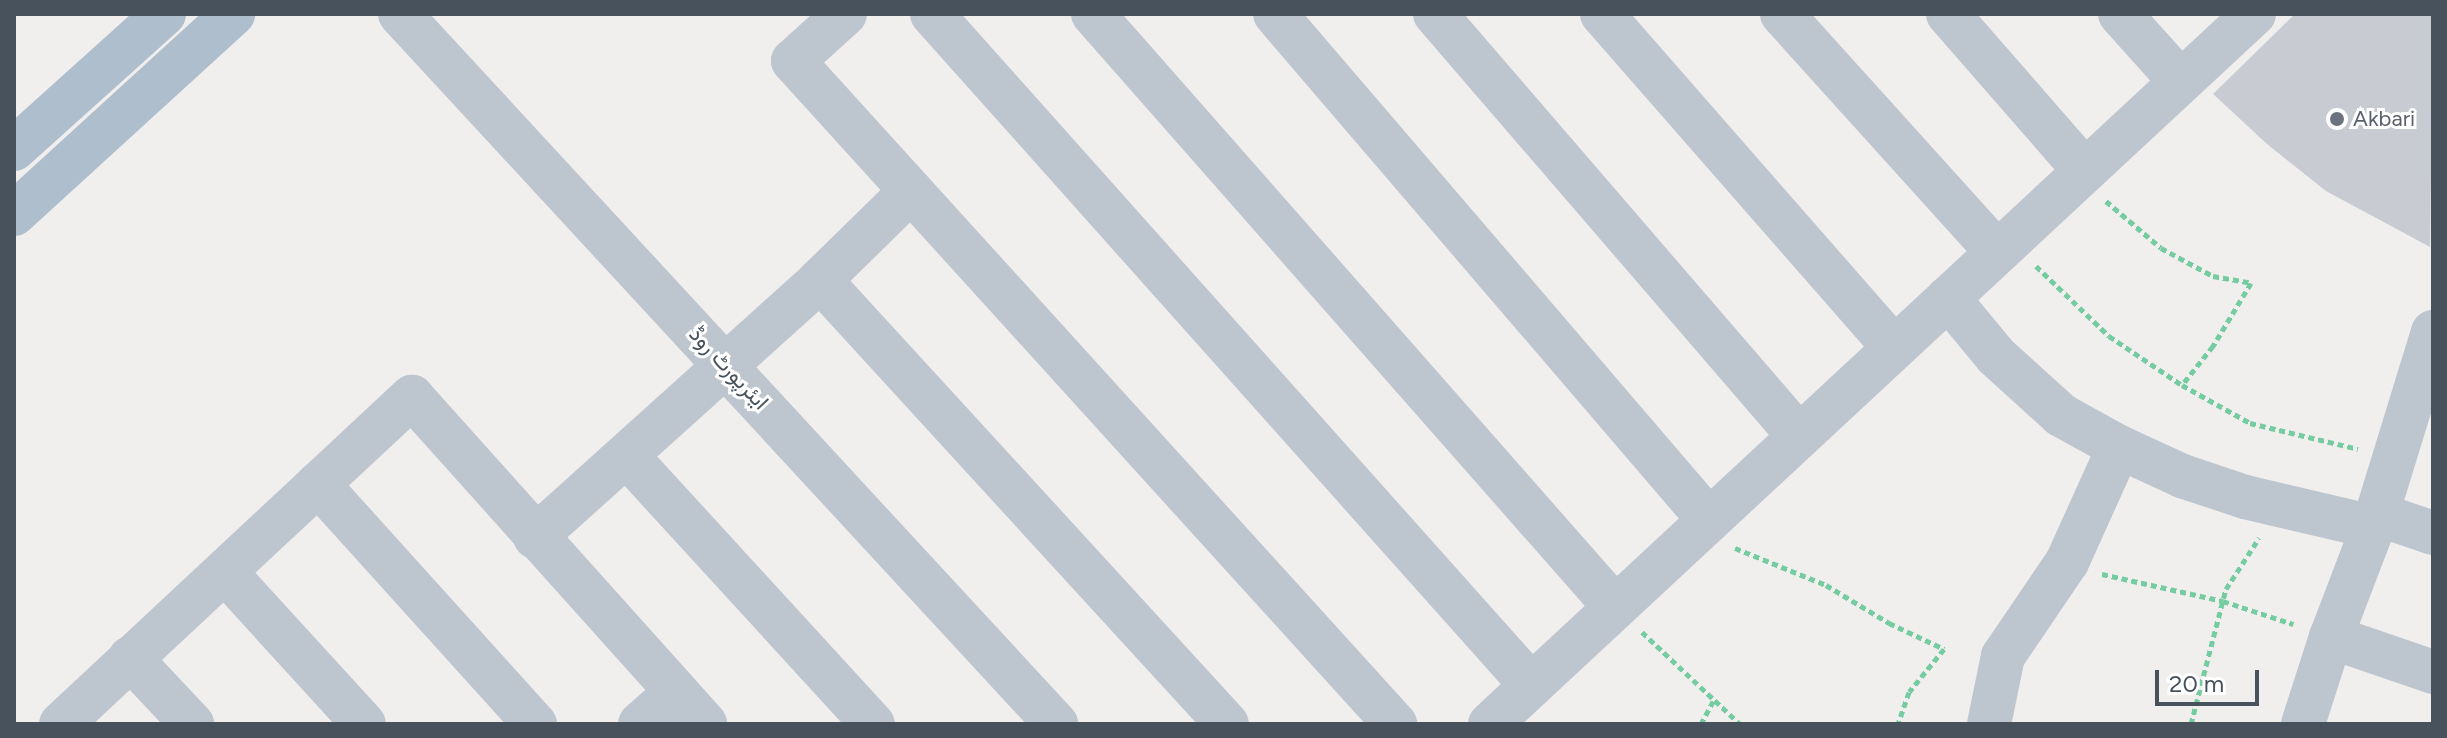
<!DOCTYPE html>
<meta charset="utf-8">
<style>
body{margin:0}
#map{position:relative;width:2447px;height:738px;overflow:hidden;background:#f1eeee;font-family:Figtree,Vazirmatn,sans-serif}
div>[style]{position:absolute}
.building>*{inset:0;background:#c8cbd1}
.path>*{height:5px;margin-top:-2.5px;transform-origin:0;background:repeating-linear-gradient(90deg,#75cca1 0 6px,transparent 0 10px)}
.minor>*{height:44px;margin:-22px;padding:0 22px;transform-origin:22px;border-radius:22px;background:#bdc6ce}
.major>*{height:44px;margin:-22px;padding:0 22px;transform-origin:22px;border-radius:22px;background:#aebecd}
.dots>*{width:22px;height:22px;translate:-50% -50%;box-sizing:border-box;border:4px solid #fff;border-radius:50%}
span{translate:-50% -50%;white-space:nowrap;text-align:center;line-height:1.15;-webkit-text-stroke:6px #fff;paint-order:stroke}
.worship-label{font-size:22px;color:#5b616d}
.left{translate:0 -50%;text-align:left}
.street-label{font-size:22px;color:#47525c}
.frame{position:absolute;inset:0;border:16px solid #47525c;pointer-events:none}
.scale{position:absolute;left:2155px;top:670px;width:104px;height:36px;box-sizing:border-box;border:4px solid #47525c;border-top:0;padding-left:10px;font-size:24px;line-height:28px;white-space:nowrap;color:#47525c;-webkit-text-stroke:6px #fff;paint-order:stroke}
</style>
<div id="map">
<div class="building">
<i style="clip-path:polygon(2295px 14px,2433px 14px,2430px 247px,2326px 191px,2267px 144px,2213px 94px)"></i>
</div>
<div class="path">
<i style="left:2106px;top:201px;width:72px;rotate:40.5deg"></i>
<i style="left:2161px;top:248px;width:59px;rotate:28.3deg"></i>
<i style="left:2213px;top:276px;width:39px;rotate:10deg"></i>
<i style="left:2251px;top:283px;width:74px;rotate:121.1deg"></i>
<i style="left:2213px;top:346px;width:50px;rotate:128.5deg"></i>
<i style="left:2036px;top:266px;width:101px;rotate:43.8deg"></i>
<i style="left:2109px;top:336px;width:88px;rotate:33.9deg"></i>
<i style="left:2182px;top:385px;width:78px;rotate:29.2deg"></i>
<i style="left:2250px;top:423px;width:111px;rotate:13.5deg"></i>
<i style="left:1735px;top:548px;width:98px;rotate:22.1deg"></i>
<i style="left:1826px;top:585px;width:74px;rotate:31.1deg"></i>
<i style="left:1889px;top:623px;width:61px;rotate:25.3deg"></i>
<i style="left:1944px;top:649px;width:55px;rotate:129.1deg"></i>
<i style="left:1909px;top:692px;width:34px;rotate:109deg"></i>
<i style="left:2102px;top:574px;width:124px;rotate:12.6deg"></i>
<i style="left:2223px;top:601px;width:74px;rotate:18.2deg"></i>
<i style="left:1642px;top:632px;width:134px;rotate:43.2deg"></i>
<i style="left:1701px;top:724px;width:27px;rotate:-62deg"></i>
<i style="left:2191px;top:724px;width:139px;rotate:-75.5deg"></i>
<i style="left:2226px;top:589px;width:61px;rotate:-57.1deg"></i>
</div>
<div class="minor">
<i style="left:400px;top:14px;width:967px;rotate:47.26deg"></i>
<i style="left:845px;top:14px;width:70px;rotate:137.9deg"></i>
<i style="left:793px;top:61px;width:896px;rotate:47.76deg"></i>
<i style="left:932px;top:14px;width:899px;rotate:48.24deg"></i>
<i style="left:1093px;top:14px;width:790px;rotate:48.64deg"></i>
<i style="left:1275px;top:14px;width:667px;rotate:49.38deg"></i>
<i style="left:1435px;top:14px;width:557px;rotate:49.22deg"></i>
<i style="left:1602px;top:14px;width:443px;rotate:48.8deg"></i>
<i style="left:1782px;top:14px;width:321px;rotate:47.9deg"></i>
<i style="left:1948px;top:14px;width:208px;rotate:48.9deg"></i>
<i style="left:2120px;top:14px;width:91px;rotate:48.1deg"></i>
<i style="left:820px;top:280px;width:602px;rotate:47.49deg"></i>
<i style="left:1948px;top:298px;width:75px;rotate:50.4deg"></i>
<i style="left:1996px;top:356px;width:88px;rotate:42.2deg"></i>
<i style="left:2061px;top:415px;width:66px;rotate:28.9deg"></i>
<i style="left:2119px;top:447px;width:126px;rotate:114.3deg"></i>
<i style="left:2067px;top:562px;width:114px;rotate:124.2deg"></i>
<i style="left:2003px;top:656px;width:69px;rotate:101.6deg"></i>
<i style="left:2119px;top:447px;width:69px;rotate:24.7deg"></i>
<i style="left:2182px;top:476px;width:66px;rotate:18.4deg"></i>
<i style="left:2245px;top:497px;width:131px;rotate:13.2deg"></i>
<i style="left:627px;top:456px;width:364px;rotate:47.5deg"></i>
<i style="left:318px;top:484px;width:324px;rotate:47.9deg"></i>
<i style="left:2377px;top:514px;width:59px;rotate:18.7deg"></i>
<i style="left:535px;top:537px;width:384px;rotate:-42deg"></i>
<i style="left:820px;top:280px;width:127px;rotate:-44.4deg"></i>
<i style="left:225px;top:572px;width:206px;rotate:47.6deg"></i>
<i style="left:2331px;top:637px;width:108px;rotate:18.9deg"></i>
<i style="left:130px;top:658px;width:91px;rotate:46.8deg"></i>
<i style="left:61px;top:724px;width:480px;rotate:-43deg"></i>
<i style="left:412px;top:397px;width:439px;rotate:48.1deg"></i>
<i style="left:640px;top:724px;width:48px;rotate:-41.6deg"></i>
<i style="left:1490px;top:724px;width:1043px;rotate:-42.9deg"></i>
<i style="left:2303px;top:724px;width:91px;rotate:-72.2deg"></i>
<i style="left:2331px;top:637px;width:118px;rotate:-69.1deg"></i>
<i style="left:2373px;top:527px;width:204px;rotate:-72.9deg"></i>
</div>
<div class="major">
<i style="left:14px;top:149px;width:202px;rotate:-42deg"></i>
<i style="left:14px;top:214px;width:297px;rotate:-42.4deg"></i>
</div>
<div class="dots">
<i style="left:2337px;top:119px;background:#6b7280"></i>
</div>
<div class="worship-label">
<span class="left" style="left:2353px;top:119px">Akbari</span>
</div>
<div class="street-label">
<span style="left:729px;top:368px;rotate:47deg">ایئرپورٹ روڈ</span>
</div>
<div class="frame"></div>
<div class="scale">20 m</div>
</div>
